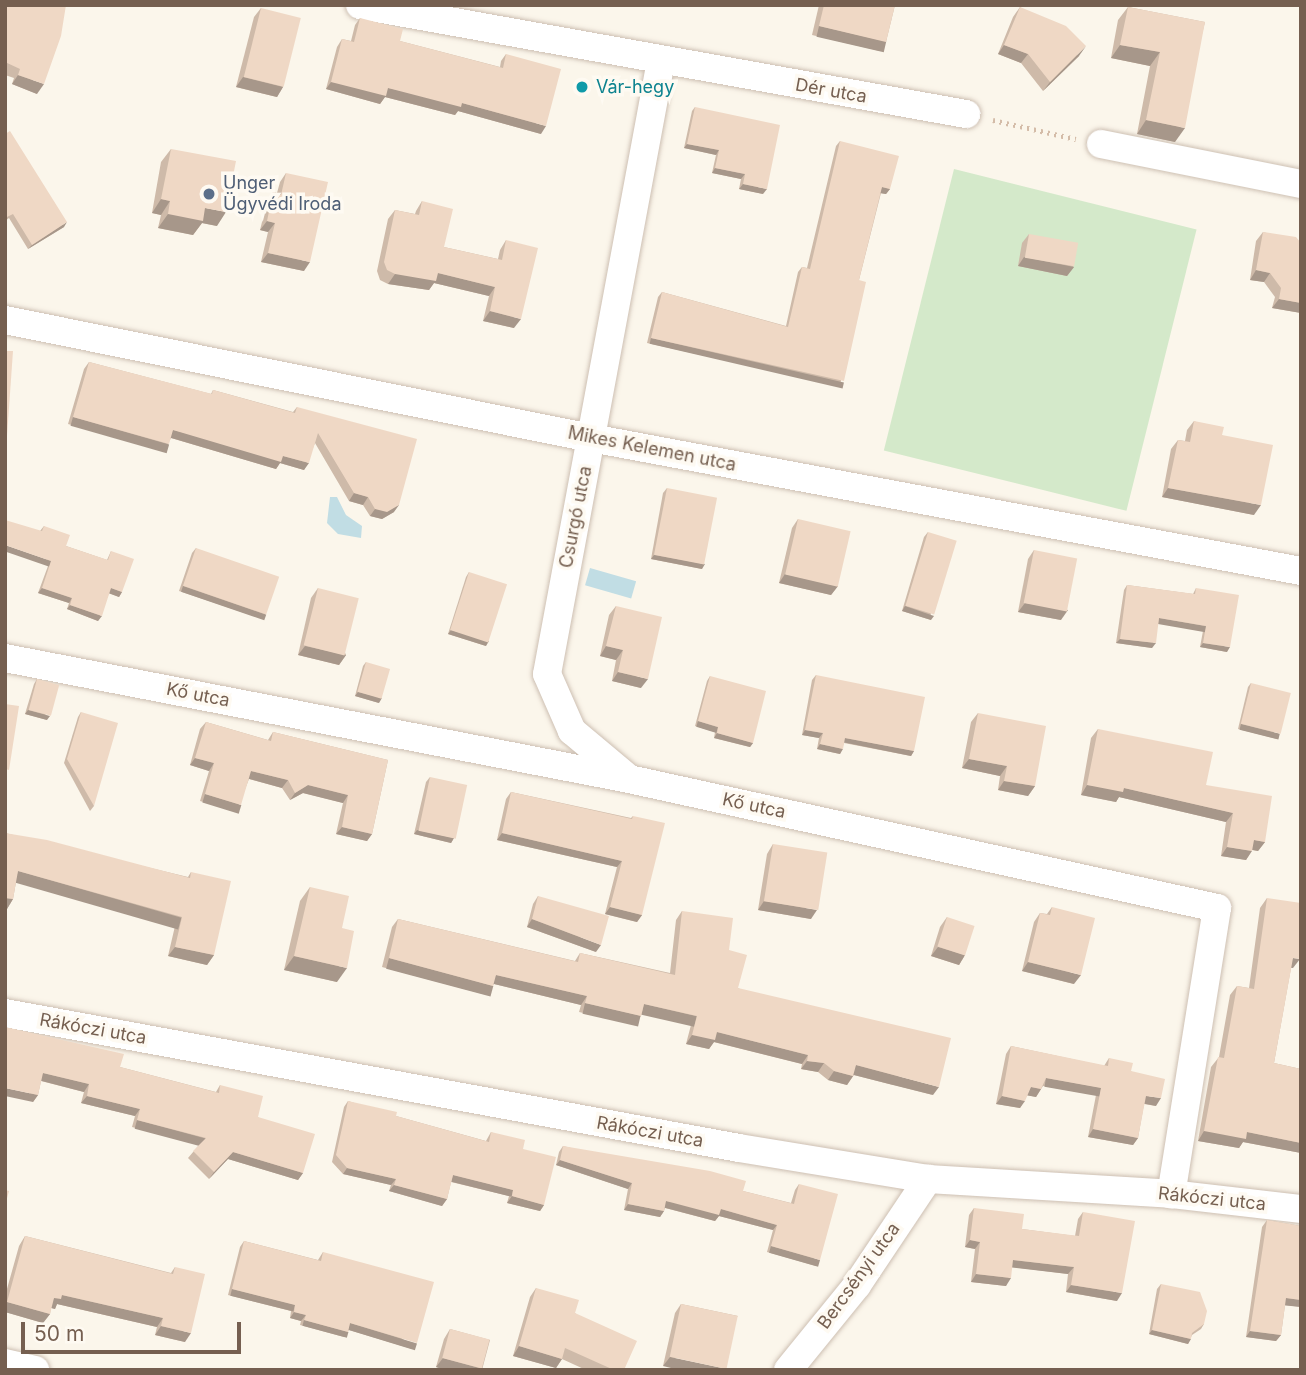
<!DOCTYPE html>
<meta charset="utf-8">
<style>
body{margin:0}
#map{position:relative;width:1306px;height:1375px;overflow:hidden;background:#fbf6eb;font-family:Inter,sans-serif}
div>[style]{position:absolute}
.green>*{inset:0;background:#d4e9ca;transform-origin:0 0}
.water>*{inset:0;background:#c1dde4;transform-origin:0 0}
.path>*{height:4.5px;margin-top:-2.25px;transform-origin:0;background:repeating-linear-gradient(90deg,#d4bca8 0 2px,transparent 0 7px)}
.roads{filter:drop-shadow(0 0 2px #cdbfb2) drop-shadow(0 0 2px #cdbfb2)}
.street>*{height:28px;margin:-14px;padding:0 14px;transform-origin:14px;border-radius:14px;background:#fff}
.wall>*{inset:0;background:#cebaa9}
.shaded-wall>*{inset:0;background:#a7978a;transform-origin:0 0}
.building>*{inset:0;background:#efd8c5;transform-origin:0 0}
.dots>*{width:19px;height:19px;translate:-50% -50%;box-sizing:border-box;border:4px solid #fefaf2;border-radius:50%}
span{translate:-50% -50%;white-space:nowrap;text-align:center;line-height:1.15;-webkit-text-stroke:7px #fefaf2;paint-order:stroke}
.culture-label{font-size:18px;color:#0d838f}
.left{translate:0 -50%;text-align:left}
.street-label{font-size:18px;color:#755f50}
.service-label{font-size:18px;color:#4e5e75}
.frame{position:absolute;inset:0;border:7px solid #755f50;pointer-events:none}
.scale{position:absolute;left:21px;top:1322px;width:220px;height:32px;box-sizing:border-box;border:4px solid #755f50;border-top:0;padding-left:9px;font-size:21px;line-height:24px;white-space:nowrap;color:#755f50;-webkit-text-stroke:5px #fefaf2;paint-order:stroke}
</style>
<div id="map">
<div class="green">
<i style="left:954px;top:169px;width:250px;height:290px;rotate:14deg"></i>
</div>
<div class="water">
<i style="clip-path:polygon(330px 497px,337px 497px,346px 515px,362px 526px,361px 538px,338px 534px,327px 523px)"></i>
<i style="left:590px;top:568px;width:48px;height:18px;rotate:16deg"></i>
</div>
<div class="path">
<i style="left:993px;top:120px;width:85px;rotate:12.9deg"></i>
</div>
<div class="roads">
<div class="street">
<i style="left:360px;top:5px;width:616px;rotate:10.2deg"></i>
<i style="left:1101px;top:144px;width:204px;rotate:11.3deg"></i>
<i style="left:5px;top:320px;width:598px;rotate:11.39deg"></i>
<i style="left:591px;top:438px;width:722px;rotate:10.61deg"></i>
<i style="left:5px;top:658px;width:636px;rotate:10.97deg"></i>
<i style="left:629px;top:779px;width:602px;rotate:12.37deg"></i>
<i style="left:1217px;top:908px;width:290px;rotate:99.1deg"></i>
<i style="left:627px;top:777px;width:72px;rotate:-140.1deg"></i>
<i style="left:572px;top:731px;width:62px;rotate:-113.7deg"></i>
<i style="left:547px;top:674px;width:624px;rotate:-79.47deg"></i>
<i style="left:5px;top:1013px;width:746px;rotate:10.42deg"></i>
<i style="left:739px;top:1148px;width:192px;rotate:9.3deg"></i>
<i style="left:928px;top:1179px;width:243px;rotate:3.5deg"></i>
<i style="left:1171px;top:1194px;width:131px;rotate:6.6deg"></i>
<i style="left:5px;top:1363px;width:31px;rotate:13deg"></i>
<i style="left:788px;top:1370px;width:109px;rotate:-50.9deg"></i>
<i style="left:857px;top:1285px;width:128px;rotate:-56.2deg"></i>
</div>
</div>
<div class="wall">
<i style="clip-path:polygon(5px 5px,37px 94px,12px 84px,14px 78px,5px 75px)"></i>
<i style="clip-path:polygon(819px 5px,895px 5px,886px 42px,880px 51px,812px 35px)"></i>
<i style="clip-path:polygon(1020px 7px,1079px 56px,1043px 91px,1021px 63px,998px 54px,1013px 17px)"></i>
<i style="clip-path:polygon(1128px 7px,1205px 22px,1175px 142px,1137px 134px,1150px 66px,1111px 58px,1118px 20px)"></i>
<i style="clip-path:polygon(261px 8px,283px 87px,277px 97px,236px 87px,254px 17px)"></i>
<i style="clip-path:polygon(360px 18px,400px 41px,500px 67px,501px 61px,506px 54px,541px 134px,458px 111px,455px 115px,385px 97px,380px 104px,326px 89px,337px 47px,342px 39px,351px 41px,355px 25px)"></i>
<i style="clip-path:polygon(695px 107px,763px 194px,739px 189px,741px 179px,712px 173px,716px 155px,684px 148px,692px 111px)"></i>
<i style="clip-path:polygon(5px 134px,64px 227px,28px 249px,9px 218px,5px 221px)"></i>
<i style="clip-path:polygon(840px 141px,890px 189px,886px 194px,881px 193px,859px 280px,840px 386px,647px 343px,658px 297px,662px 292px,786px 326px,798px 272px,802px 267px,807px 268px,836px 146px)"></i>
<i style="clip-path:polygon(171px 149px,217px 226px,202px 223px,193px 235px,158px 228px,161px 215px,152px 213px,161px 162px)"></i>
<i style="clip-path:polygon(286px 173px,304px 271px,261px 262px,268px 232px,260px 230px,267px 202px,273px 192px,277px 193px,280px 182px)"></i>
<i style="clip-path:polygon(422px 201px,444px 247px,498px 259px,500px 250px,506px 240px,514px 328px,483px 321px,489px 296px,434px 283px,429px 290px,388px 284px,380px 280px,377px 271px,388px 219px,395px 210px,415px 214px,416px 211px)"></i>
<i style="clip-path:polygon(1263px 232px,1301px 243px,1301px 313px,1272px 308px,1275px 297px,1264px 282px,1250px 280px,1256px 241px)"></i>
<i style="clip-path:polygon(1029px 234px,1074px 267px,1067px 276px,1018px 266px,1022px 243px)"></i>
<i style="clip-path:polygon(89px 362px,211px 394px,213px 390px,293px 412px,297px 407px,394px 512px,382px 519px,370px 516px,363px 505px,349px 501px,315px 443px,304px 470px,280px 463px,276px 469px,171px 438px,164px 451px,68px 424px,84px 369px)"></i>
<i style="clip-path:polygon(1194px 421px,1222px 435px,1254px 515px,1162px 497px,1171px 449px,1178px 440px,1185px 441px,1187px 430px)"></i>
<i style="clip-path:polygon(667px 488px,702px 569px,651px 559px,663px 493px)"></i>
<i style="clip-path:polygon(798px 519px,838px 586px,831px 595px,779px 583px,792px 528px)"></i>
<i style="clip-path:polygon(44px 526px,66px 546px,107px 560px,111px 551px,122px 592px,119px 597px,109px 593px,98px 621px,67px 609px,69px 603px,38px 593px,48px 566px,40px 531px)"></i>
<i style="clip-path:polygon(928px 532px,931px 620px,902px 611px,924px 537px)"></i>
<i style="clip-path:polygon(196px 548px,266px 614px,263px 619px,179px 591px,192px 553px)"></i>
<i style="clip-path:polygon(1034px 550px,1061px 620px,1018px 612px,1028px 559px)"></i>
<i style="clip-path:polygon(469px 572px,486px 646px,448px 634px,466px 577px)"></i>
<i style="clip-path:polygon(1127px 585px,1193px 594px,1196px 588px,1227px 652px,1200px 647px,1203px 631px,1158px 623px,1152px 648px,1116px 643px,1124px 590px)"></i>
<i style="clip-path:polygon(318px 588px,346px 655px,339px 665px,298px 655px,311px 598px)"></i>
<i style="clip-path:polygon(616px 606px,641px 688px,612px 681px,616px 660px,600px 656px,609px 615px)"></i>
<i style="clip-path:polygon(366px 662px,379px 703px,355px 696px,363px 666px)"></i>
<i style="clip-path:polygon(816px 675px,914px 751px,911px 756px,844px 743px,840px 754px,817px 749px,819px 738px,802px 735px,812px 680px)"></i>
<i style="clip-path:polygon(710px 676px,753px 743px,750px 747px,714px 738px,715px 732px,695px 726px,707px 681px)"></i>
<i style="clip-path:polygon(37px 679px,47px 720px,25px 714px,34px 684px)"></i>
<i style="clip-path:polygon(1251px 683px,1277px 739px,1238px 729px,1248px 687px)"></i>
<i style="clip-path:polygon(81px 712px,94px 806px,90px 811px,64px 763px,78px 717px)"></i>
<i style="clip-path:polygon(978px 713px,1035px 786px,1028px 796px,998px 790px,1000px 776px,962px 768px,971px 722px)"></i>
<i style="clip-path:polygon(206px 722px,268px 740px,273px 732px,388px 760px,372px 834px,367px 841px,336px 834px,343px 803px,303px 793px,290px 800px,282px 788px,249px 779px,236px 812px,200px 801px,209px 771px,190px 765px,200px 729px)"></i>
<i style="clip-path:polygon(1098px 729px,1206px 785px,1265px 842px,1258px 851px,1252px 850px,1246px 860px,1221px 856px,1226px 822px,1119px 797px,1116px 802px,1081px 795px,1091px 738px)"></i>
<i style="clip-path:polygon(430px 777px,454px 838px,451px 843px,414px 834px,426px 782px)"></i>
<i style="clip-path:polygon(511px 792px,631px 818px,633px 816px,642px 915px,637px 922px,605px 914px,617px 867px,497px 840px,506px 799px)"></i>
<i style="clip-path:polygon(5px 833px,188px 877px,191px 872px,214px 955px,207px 965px,168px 956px,175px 926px,16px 882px,13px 899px,7px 909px,5px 908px)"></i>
<i style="clip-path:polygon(773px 844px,811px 919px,758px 910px,767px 854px)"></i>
<i style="clip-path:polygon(310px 887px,342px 928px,337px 982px,284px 970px,300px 901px)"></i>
<i style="clip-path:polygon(538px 896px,596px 952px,527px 927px,533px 904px)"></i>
<i style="clip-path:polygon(1267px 898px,1293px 968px,1291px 968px,1274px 1063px,1301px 1069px,1301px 1153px,1243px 1142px,1239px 1148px,1198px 1141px,1211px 1067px,1219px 1057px,1230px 995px,1237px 986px,1249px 988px,1260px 908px)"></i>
<i style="clip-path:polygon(1052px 907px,1074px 984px,1022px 971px,1034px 922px,1040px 913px,1047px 914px)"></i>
<i style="clip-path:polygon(682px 911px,729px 950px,738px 988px,933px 1095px,854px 1075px,847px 1085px,828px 1080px,818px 1072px,801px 1069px,802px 1064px,714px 1042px,709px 1049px,686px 1044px,691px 1025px,642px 1014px,635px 1025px,579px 1012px,581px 1005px,494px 984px,487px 995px,382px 967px,392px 927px,398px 919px,575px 961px,580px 953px,670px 973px,676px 920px)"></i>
<i style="clip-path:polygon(947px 917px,965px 955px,959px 965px,931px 956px,940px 927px)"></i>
<i style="clip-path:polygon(5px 1027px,120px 1067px,216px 1092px,220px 1085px,258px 1117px,303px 1173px,298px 1180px,228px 1159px,209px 1179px,188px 1158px,199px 1145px,132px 1127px,135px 1116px,81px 1103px,84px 1092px,41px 1081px,38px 1095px,33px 1102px)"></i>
<i style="clip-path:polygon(1011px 1046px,1104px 1066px,1109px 1058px,1131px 1071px,1156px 1106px,1144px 1104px,1138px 1138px,1133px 1145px,1088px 1137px,1096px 1095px,1043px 1086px,1036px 1097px,1027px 1095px,1020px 1108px,996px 1104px,1006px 1054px)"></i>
<i style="clip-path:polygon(348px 1101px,396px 1116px,486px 1141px,491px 1132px,523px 1149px,544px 1205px,540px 1211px,507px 1203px,509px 1196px,451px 1182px,447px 1199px,442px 1206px,389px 1191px,391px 1185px,343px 1174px,332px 1162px,344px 1107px)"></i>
<i style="clip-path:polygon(563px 1146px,791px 1203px,795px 1190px,799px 1184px,816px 1266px,767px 1252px,773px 1230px,719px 1216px,715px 1221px,665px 1208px,664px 1211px,660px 1217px,624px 1210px,628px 1189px,556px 1165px,559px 1152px)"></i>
<i style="clip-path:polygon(974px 1208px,1022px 1229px,1075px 1236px,1078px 1219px,1083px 1212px,1117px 1301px,1066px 1292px,1068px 1274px,1012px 1267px,1006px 1286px,971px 1282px,975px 1249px,965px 1247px,969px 1215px)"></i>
<i style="clip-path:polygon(1267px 1220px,1301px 1226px,1301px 1307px,1285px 1305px,1281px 1335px,1276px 1341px,1246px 1337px,1262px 1227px)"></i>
<i style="clip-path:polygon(25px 1236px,171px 1273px,175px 1267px,185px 1342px,155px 1335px,157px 1327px,57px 1304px,55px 1309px,51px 1308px,50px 1314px,43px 1323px,5px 1312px,5px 1296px,19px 1246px)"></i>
<i style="clip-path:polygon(244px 1241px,318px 1260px,323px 1252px,412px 1349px,349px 1330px,344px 1337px,300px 1325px,301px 1321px,290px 1318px,291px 1311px,228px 1295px,240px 1247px)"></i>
<i style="clip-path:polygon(1161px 1284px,1204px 1324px,1201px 1329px,1192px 1335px,1188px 1344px,1149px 1334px,1157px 1289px)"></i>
<i style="clip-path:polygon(536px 1288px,575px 1313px,624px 1370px,586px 1370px,562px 1359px,556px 1368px,513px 1356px,530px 1297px)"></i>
<i style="clip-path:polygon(681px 1304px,738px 1316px,663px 1366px,675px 1313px)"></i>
<i style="clip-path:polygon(450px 1329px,490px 1340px,482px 1370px,445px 1370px,436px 1367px,444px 1339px)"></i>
</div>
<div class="shaded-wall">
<i style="left:819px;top:26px;width:69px;height:11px;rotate:13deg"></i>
<i style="clip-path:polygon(1004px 45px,1028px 54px,1021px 63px,998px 54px)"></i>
<i style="clip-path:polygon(1120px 45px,1160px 52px,1150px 66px,1111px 58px)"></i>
<i style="clip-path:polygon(1086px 46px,1079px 56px,1043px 91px,1050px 82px)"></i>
<i style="clip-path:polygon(18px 75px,44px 84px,37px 94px,12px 84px)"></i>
<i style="clip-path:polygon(243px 77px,283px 87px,277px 97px,236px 87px)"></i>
<i style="clip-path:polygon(331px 82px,388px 88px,462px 103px,546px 126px,541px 134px,458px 111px,455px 115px,385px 97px,380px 104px,326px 89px)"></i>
<i style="clip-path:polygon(1146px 120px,1185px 128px,1175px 142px,1137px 134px)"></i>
<i style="clip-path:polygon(687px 144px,719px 150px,716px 155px,684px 148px)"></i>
<i style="clip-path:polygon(715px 168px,745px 174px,741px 179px,712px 173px)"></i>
<i style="clip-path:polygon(743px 184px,767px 189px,763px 194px,739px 189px)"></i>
<i style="clip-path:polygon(882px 187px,890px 189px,886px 194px,879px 193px)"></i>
<i style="clip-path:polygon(161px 199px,170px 201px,161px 215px,152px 213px)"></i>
<i style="clip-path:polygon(205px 208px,226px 212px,217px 226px,202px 223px,193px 235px,158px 228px,168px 214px)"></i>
<i style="clip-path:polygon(267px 221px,275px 223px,268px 232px,260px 230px)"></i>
<i style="clip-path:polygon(67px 222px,64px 227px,28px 249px,32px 245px)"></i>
<i style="clip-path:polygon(268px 253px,310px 262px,304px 271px,261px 262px)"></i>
<i style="clip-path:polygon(1024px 257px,1074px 267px,1067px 276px,1018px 266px)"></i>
<i style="clip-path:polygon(1256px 270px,1270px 273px,1264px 282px,1250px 280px)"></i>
<i style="clip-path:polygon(438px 273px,495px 287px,489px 296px,434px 283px,429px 290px,388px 284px,395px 274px)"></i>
<i style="clip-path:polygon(1279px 299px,1301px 303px,1301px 313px,1272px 308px)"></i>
<i style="clip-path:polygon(490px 311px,521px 319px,514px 328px,483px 321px)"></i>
<i style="left:651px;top:338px;width:198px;height:6px;rotate:13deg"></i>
<i style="left:73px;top:417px;width:100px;height:9px;rotate:16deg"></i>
<i style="clip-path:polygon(173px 430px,283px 456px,309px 463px,304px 470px,280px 463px,276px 469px,168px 437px)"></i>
<i style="clip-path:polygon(1168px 488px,1261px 505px,1254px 515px,1162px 497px)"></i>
<i style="clip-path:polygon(354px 493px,368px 497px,363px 505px,349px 501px)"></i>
<i style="clip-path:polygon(399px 505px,394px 512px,382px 519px,370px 516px,375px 509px)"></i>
<i style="left:5px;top:545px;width:49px;height:6px;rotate:19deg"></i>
<i style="clip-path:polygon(654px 555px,705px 564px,702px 569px,651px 559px)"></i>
<i style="clip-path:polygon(785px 574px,838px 586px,831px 595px,779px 583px)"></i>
<i style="left:183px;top:586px;width:88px;height:6px;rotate:19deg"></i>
<i style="clip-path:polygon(42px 588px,72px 598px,69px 603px,38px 593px)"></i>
<i style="clip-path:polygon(111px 588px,122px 592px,119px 597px,108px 593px)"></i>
<i style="clip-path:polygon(1025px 603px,1068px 610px,1061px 620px,1018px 612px)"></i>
<i style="clip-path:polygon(70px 605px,102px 616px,98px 621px,67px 609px)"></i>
<i style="clip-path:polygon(905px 606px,934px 616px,931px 620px,902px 611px)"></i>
<i style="left:1159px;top:618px;width:48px;height:6px;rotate:10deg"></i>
<i style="clip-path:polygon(451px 630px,489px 641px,486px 646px,448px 634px)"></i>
<i style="clip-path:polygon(1120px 639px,1156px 643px,1152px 648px,1116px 643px)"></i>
<i style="clip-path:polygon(1203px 643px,1230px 647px,1227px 652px,1200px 647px)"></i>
<i style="clip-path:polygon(305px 646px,346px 655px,339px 665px,298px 655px)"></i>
<i style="clip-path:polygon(606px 646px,623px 650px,616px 660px,600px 656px)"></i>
<i style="clip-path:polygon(618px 672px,648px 679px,641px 688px,612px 681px)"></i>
<i style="clip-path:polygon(358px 692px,382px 698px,379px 703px,355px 696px)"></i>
<i style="clip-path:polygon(28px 710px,50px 716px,47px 720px,25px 714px)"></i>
<i style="left:698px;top:721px;width:21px;height:6px;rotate:17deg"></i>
<i style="left:1241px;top:724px;width:40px;height:6px;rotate:14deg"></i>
<i style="clip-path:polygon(805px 730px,823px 733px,819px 738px,802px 735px)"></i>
<i style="clip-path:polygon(717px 733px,753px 743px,750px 747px,714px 738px)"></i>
<i style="clip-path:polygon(845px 738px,914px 751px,911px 756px,842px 742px)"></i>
<i style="clip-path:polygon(820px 744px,843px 749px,840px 754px,817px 749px)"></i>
<i style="clip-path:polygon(195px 758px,214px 763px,209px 771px,190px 765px)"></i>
<i style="clip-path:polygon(969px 759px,1007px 766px,1000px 776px,962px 768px)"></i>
<i style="clip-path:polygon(251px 771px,288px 780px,282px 788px,246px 778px)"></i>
<i style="clip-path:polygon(1004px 781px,1035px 786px,1028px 796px,998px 790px)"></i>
<i style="clip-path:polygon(308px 785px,348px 795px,343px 803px,303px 793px,290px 800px,295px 793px)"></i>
<i style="clip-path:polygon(1087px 785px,1124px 788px,1233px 813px,1226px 822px,1119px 797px,1116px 802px,1081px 795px)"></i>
<i style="left:205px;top:794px;width:38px;height:9px;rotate:17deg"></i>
<i style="clip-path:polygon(342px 827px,372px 834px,367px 841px,336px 834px)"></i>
<i style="clip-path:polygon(417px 830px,454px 838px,451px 843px,414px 834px)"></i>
<i style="clip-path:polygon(502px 833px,622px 861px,617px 867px,497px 840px)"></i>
<i style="clip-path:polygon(1254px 840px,1265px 842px,1258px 851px,1248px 849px)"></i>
<i style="clip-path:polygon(1227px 847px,1252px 851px,1246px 860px,1221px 856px)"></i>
<i style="left:18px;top:871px;width:170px;height:12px;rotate:16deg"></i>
<i style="clip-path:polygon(5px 898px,13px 899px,7px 909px,5px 908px)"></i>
<i style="clip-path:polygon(764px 901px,817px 910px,811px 919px,758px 910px)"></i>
<i style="clip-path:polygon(610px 907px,642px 915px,637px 922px,605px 914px)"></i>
<i style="clip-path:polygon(532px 919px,601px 945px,596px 952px,527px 927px)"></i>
<i style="clip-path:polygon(175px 947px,214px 955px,207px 965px,168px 956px)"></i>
<i style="clip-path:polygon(938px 947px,965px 955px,959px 965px,931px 956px)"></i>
<i style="clip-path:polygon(294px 956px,347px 968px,337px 982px,284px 970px)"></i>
<i style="left:389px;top:958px;width:108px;height:11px;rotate:15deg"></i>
<i style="clip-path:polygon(1293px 958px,1300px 959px,1293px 968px,1287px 967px)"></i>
<i style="clip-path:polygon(1028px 962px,1081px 975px,1074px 984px,1022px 971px)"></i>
<i style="clip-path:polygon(496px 975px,587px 996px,581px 1005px,490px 983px)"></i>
<i style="left:585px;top:1003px;width:57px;height:11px;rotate:13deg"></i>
<i style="left:644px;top:1004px;width:54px;height:11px;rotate:13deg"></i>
<i style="clip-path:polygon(717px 1032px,808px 1055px,802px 1064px,714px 1042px,709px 1049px,686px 1044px,692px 1035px)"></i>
<i style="clip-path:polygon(807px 1061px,824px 1063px,818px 1072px,801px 1069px)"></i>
<i style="clip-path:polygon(856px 1065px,939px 1087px,933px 1095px,850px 1074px)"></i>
<i style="clip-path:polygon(834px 1071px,853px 1076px,847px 1085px,828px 1080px)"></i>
<i style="clip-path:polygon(43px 1073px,89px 1084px,84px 1092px,38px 1080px)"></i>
<i style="left:1046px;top:1078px;width:56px;height:9px;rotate:10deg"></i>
<i style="clip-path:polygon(1031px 1087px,1041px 1089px,1036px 1097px,1025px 1095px)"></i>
<i style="clip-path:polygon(5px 1088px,38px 1095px,33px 1102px,5px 1096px)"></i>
<i style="clip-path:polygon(87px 1096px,140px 1109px,135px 1116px,81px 1103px)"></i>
<i style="clip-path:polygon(1002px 1096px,1025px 1101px,1020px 1108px,996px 1104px)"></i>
<i style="clip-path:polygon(1146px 1096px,1161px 1098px,1156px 1106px,1141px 1103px)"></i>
<i style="left:137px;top:1120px;width:71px;height:9px;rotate:15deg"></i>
<i style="clip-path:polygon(1093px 1129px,1138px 1138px,1133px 1145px,1088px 1137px)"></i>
<i style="clip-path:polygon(1204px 1131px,1247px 1132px,1301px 1143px,1301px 1153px,1243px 1142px,1239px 1148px,1198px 1141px)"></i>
<i style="clip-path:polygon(233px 1152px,303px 1173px,298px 1180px,228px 1159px,209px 1179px,214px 1172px)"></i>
<i style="clip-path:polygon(560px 1160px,632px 1183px,628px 1189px,556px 1165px)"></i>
<i style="clip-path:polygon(347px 1168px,396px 1179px,391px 1185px,343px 1174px)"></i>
<i style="left:453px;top:1175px;width:62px;height:7px;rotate:14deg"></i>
<i style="clip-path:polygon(394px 1185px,447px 1199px,442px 1206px,389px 1191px)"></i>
<i style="clip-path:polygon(512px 1196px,544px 1205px,540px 1211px,507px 1203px)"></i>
<i style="clip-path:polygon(666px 1201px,721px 1209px,777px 1225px,773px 1230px,719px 1216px,715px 1221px,662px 1207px)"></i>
<i style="clip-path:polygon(628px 1204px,664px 1211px,660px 1217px,624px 1210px)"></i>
<i style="clip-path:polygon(970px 1240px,980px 1242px,975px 1249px,965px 1247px)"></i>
<i style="left:771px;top:1246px;width:51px;height:7px;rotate:16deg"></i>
<i style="clip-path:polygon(1013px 1260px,1074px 1267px,1068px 1274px,1008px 1267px)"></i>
<i style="clip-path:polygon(976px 1274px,1011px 1278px,1006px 1286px,971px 1282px)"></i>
<i style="clip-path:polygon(1071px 1285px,1122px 1293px,1117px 1301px,1066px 1292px)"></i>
<i style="left:232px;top:1289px;width:65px;height:7px;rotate:14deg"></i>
<i style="clip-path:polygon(62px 1295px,163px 1318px,157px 1327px,57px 1304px,55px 1309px,48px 1307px,54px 1298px)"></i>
<i style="clip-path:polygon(1286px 1298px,1301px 1300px,1301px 1307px,1281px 1305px)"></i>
<i style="clip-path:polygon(7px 1302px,50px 1314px,43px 1323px,5px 1312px,5px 1305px)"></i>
<i style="clip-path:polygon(294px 1312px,306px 1315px,301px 1321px,290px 1318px)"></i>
<i style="left:304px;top:1320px;width:46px;height:6px;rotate:15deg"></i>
<i style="left:350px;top:1323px;width:70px;height:7px;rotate:17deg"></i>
<i style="clip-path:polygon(161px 1326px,191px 1333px,185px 1342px,155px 1335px)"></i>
<i style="clip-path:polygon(1152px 1330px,1191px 1339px,1188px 1344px,1149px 1334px)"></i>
<i style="clip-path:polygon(1250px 1331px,1281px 1335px,1276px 1341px,1246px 1337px)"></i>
<i style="clip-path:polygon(519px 1346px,562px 1359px,556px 1368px,513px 1356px)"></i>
<i style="clip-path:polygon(670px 1357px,727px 1369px,679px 1370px,663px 1366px)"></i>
<i style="clip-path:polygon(443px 1358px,483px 1369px,445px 1370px,436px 1367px)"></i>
</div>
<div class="building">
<i style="clip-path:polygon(5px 5px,66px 5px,61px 36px,44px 84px,18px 75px,20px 69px,5px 62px)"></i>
<i style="clip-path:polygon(824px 5px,895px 5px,886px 42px,819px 26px)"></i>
<i style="clip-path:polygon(1020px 7px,1066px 26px,1086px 46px,1050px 82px,1028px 54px,1004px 45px)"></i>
<i style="clip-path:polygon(1128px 7px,1205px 22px,1185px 128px,1146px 120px,1160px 52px,1120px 45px)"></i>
<i style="left:261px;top:8px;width:41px;height:71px;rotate:14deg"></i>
<i style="clip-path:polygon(360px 18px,403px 29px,400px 41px,503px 68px,506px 54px,561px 69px,546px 126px,462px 103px,461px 107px,388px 88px,386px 96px,331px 82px,342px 39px,354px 42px)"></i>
<i style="clip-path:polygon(695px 107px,780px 125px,767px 189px,743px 184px,745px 174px,715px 168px,719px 150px,687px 144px)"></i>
<i style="clip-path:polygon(10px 131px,67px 222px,32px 245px,13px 214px,5px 218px,5px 134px)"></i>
<i style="clip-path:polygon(840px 141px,899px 156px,890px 189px,882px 187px,859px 280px,866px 282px,844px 381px,651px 338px,662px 292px,788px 327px,802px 267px,810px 269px)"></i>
<i style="clip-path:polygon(171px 149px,236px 161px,226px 212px,205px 208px,203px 221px,168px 214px,170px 201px,161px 199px)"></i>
<i style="clip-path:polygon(286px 173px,328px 182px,310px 262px,268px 253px,275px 223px,267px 221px,273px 192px,281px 195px)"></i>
<i style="clip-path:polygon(422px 201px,453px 209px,444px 247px,502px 260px,506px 240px,538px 248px,521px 319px,490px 311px,495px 287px,438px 273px,436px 281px,395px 274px,387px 270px,384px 262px,395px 210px,419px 215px)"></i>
<i style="clip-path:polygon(1263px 232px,1296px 237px,1301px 243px,1301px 303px,1279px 299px,1281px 288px,1270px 273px,1256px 270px)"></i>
<i style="left:1029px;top:234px;width:50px;height:24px;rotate:10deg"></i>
<i style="clip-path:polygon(5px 351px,13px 351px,7px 436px,5px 436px)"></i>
<i style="clip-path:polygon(89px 362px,212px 394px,213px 390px,295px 413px,297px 407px,417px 439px,399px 505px,387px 512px,375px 509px,368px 497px,354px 493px,318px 433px,309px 463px,283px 456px,281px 462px,173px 430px,169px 444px,73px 417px)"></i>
<i style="clip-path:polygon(1194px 421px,1224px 427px,1222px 435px,1273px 445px,1261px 505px,1168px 488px,1178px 440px,1190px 442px)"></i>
<i style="left:667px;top:488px;width:51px;height:68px;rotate:11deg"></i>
<i style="left:798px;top:519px;width:54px;height:57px;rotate:13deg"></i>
<i style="clip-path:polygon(5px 520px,42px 531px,44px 526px,70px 535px,66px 546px,108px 560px,111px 551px,134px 559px,122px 592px,111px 588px,102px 616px,70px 605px,72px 598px,42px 588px,51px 561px,5px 545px)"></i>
<i style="left:928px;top:532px;width:30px;height:77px;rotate:17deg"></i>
<i style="left:196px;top:548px;width:88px;height:40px;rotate:19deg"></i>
<i style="left:1034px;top:550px;width:44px;height:54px;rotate:11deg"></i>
<i style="left:469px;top:572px;width:40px;height:61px;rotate:18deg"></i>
<i style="clip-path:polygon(1127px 585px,1195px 594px,1196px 588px,1239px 595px,1230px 647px,1203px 643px,1206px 626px,1159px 618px,1156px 643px,1120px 639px)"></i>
<i style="left:318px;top:588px;width:42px;height:59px;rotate:14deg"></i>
<i style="clip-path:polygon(616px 606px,662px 617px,648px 679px,618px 672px,623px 650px,606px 646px)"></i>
<i style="left:366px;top:662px;width:25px;height:31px;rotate:16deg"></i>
<i style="clip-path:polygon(816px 675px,925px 697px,914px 751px,845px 738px,843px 749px,820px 744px,823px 733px,805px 730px)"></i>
<i style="clip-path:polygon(710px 676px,766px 691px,753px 743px,717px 733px,718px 727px,698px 721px)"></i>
<i style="left:37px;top:679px;width:23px;height:32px;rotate:15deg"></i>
<i style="left:1251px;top:683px;width:41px;height:42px;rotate:14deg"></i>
<i style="clip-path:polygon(5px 704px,19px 706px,9px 770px,5px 769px)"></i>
<i style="clip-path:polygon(81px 712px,118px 723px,94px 806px,67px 759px)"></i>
<i style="clip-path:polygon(978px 713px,1046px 726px,1035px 786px,1004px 781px,1007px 766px,969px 759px)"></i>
<i style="clip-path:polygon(206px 722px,271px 741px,273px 732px,388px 760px,372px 834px,342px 827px,348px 795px,308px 785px,295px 793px,288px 780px,251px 771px,241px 805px,205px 794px,214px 763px,195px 758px)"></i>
<i style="clip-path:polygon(1098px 729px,1213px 752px,1206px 785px,1272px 796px,1265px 842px,1254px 840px,1252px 851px,1227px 847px,1233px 813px,1124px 788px,1123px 792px,1087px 785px)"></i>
<i style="left:430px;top:777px;width:38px;height:55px;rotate:12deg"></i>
<i style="clip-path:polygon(511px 792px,632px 819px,633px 816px,665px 823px,642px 915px,610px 907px,622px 861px,502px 833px)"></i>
<i style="clip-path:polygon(5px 833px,47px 840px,190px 878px,191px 872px,231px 881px,214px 955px,175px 947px,182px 917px,18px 871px,13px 899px,5px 898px)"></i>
<i style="left:773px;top:844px;width:55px;height:58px;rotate:9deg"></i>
<i style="clip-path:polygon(310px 887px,349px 896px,342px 928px,354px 931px,347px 968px,294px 956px)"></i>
<i style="clip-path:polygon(538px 896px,609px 916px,601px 945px,532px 919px)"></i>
<i style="clip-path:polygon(1267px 898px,1301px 903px,1300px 959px,1293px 958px,1274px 1063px,1301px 1069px,1301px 1143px,1247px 1132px,1246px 1139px,1204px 1131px,1218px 1057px,1224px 1058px,1237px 986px,1254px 989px)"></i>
<i style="clip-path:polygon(1052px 907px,1095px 918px,1081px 975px,1028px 962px,1040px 913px,1050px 915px)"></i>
<i style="clip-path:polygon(682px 911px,733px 918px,729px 950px,747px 955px,738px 988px,951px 1038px,939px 1087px,856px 1065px,853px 1076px,834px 1071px,824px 1063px,807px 1061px,808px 1055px,717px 1032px,715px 1040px,692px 1035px,697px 1016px,644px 1004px,641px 1016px,585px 1003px,587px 996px,496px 975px,493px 986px,389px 958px,398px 919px,578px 962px,580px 953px,675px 975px)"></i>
<i style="left:947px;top:917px;width:29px;height:31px;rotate:18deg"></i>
<i style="clip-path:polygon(5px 1027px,124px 1054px,120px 1067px,219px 1093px,220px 1085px,263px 1096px,258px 1117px,315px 1134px,303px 1173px,233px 1152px,214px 1172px,193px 1151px,206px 1138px,137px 1120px,140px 1109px,87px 1096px,89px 1084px,43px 1073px,38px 1095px,5px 1088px)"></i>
<i style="clip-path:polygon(1011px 1046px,1108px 1066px,1109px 1058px,1133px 1063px,1131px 1071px,1165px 1079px,1161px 1098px,1146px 1096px,1138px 1138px,1093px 1129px,1101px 1088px,1046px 1078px,1041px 1089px,1031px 1087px,1025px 1101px,1002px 1096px)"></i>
<i style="clip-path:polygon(348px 1101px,397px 1112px,396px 1116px,489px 1142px,491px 1132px,525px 1140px,523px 1149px,556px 1157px,544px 1205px,512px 1196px,513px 1190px,453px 1175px,447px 1199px,394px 1185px,396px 1179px,347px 1168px,336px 1155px)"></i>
<i style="clip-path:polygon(563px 1146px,710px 1171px,746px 1181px,743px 1191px,794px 1204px,799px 1184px,838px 1194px,820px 1260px,771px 1246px,777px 1225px,721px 1209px,719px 1215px,666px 1201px,664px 1211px,628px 1204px,632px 1183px,560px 1160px)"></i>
<i style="clip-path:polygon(5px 1190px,9px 1191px,5px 1206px)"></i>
<i style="clip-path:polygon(974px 1208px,1024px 1214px,1022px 1229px,1079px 1236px,1083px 1212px,1135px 1221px,1122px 1293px,1071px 1285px,1074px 1267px,1013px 1260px,1011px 1278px,976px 1274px,980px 1242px,970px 1240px)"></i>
<i style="clip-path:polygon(1267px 1220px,1301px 1226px,1301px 1300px,1286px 1298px,1281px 1335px,1250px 1331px)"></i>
<i style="clip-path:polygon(25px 1236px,173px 1274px,175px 1267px,205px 1274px,191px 1333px,161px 1326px,163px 1318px,62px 1295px,61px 1299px,54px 1298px,50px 1314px,7px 1302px)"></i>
<i style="clip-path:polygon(244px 1241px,321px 1261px,323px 1252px,434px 1282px,417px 1343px,350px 1323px,348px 1332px,304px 1320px,306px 1315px,294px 1312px,295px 1305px,232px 1289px)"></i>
<i style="clip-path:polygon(1161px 1284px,1200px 1292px,1207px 1311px,1204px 1324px,1192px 1333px,1191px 1339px,1152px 1330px)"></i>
<i style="clip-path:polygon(536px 1288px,579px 1300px,575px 1313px,637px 1341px,624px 1370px,614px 1370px,565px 1348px,562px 1359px,519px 1346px)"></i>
<i style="left:681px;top:1304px;width:58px;height:54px;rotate:12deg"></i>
<i style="left:450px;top:1329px;width:41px;height:30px;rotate:15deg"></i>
</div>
<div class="dots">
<i style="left:582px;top:87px;background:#0f9aa8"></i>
<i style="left:209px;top:194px;background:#5c6f8a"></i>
</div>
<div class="culture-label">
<span class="left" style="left:596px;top:87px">Vár-hegy</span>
</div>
<div class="street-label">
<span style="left:831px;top:91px;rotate:10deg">Dér utca</span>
<span style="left:652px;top:449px;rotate:11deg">Mikes Kelemen utca</span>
<span style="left:576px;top:517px;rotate:-79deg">Csurgó utca</span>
<span style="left:198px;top:695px;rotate:11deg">Kő utca</span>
<span style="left:754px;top:806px;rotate:12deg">Kő utca</span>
<span style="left:93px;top:1029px;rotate:10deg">Rákóczi utca</span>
<span style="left:650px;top:1132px;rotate:10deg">Rákóczi utca</span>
<span style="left:1212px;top:1199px;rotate:6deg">Rákóczi utca</span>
<span style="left:859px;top:1276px;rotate:-54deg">Bercsényi utca</span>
</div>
<div class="service-label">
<span class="left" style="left:223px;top:194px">Unger<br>Ügyvédi Iroda</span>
</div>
<div class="frame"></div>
<div class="scale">50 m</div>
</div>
